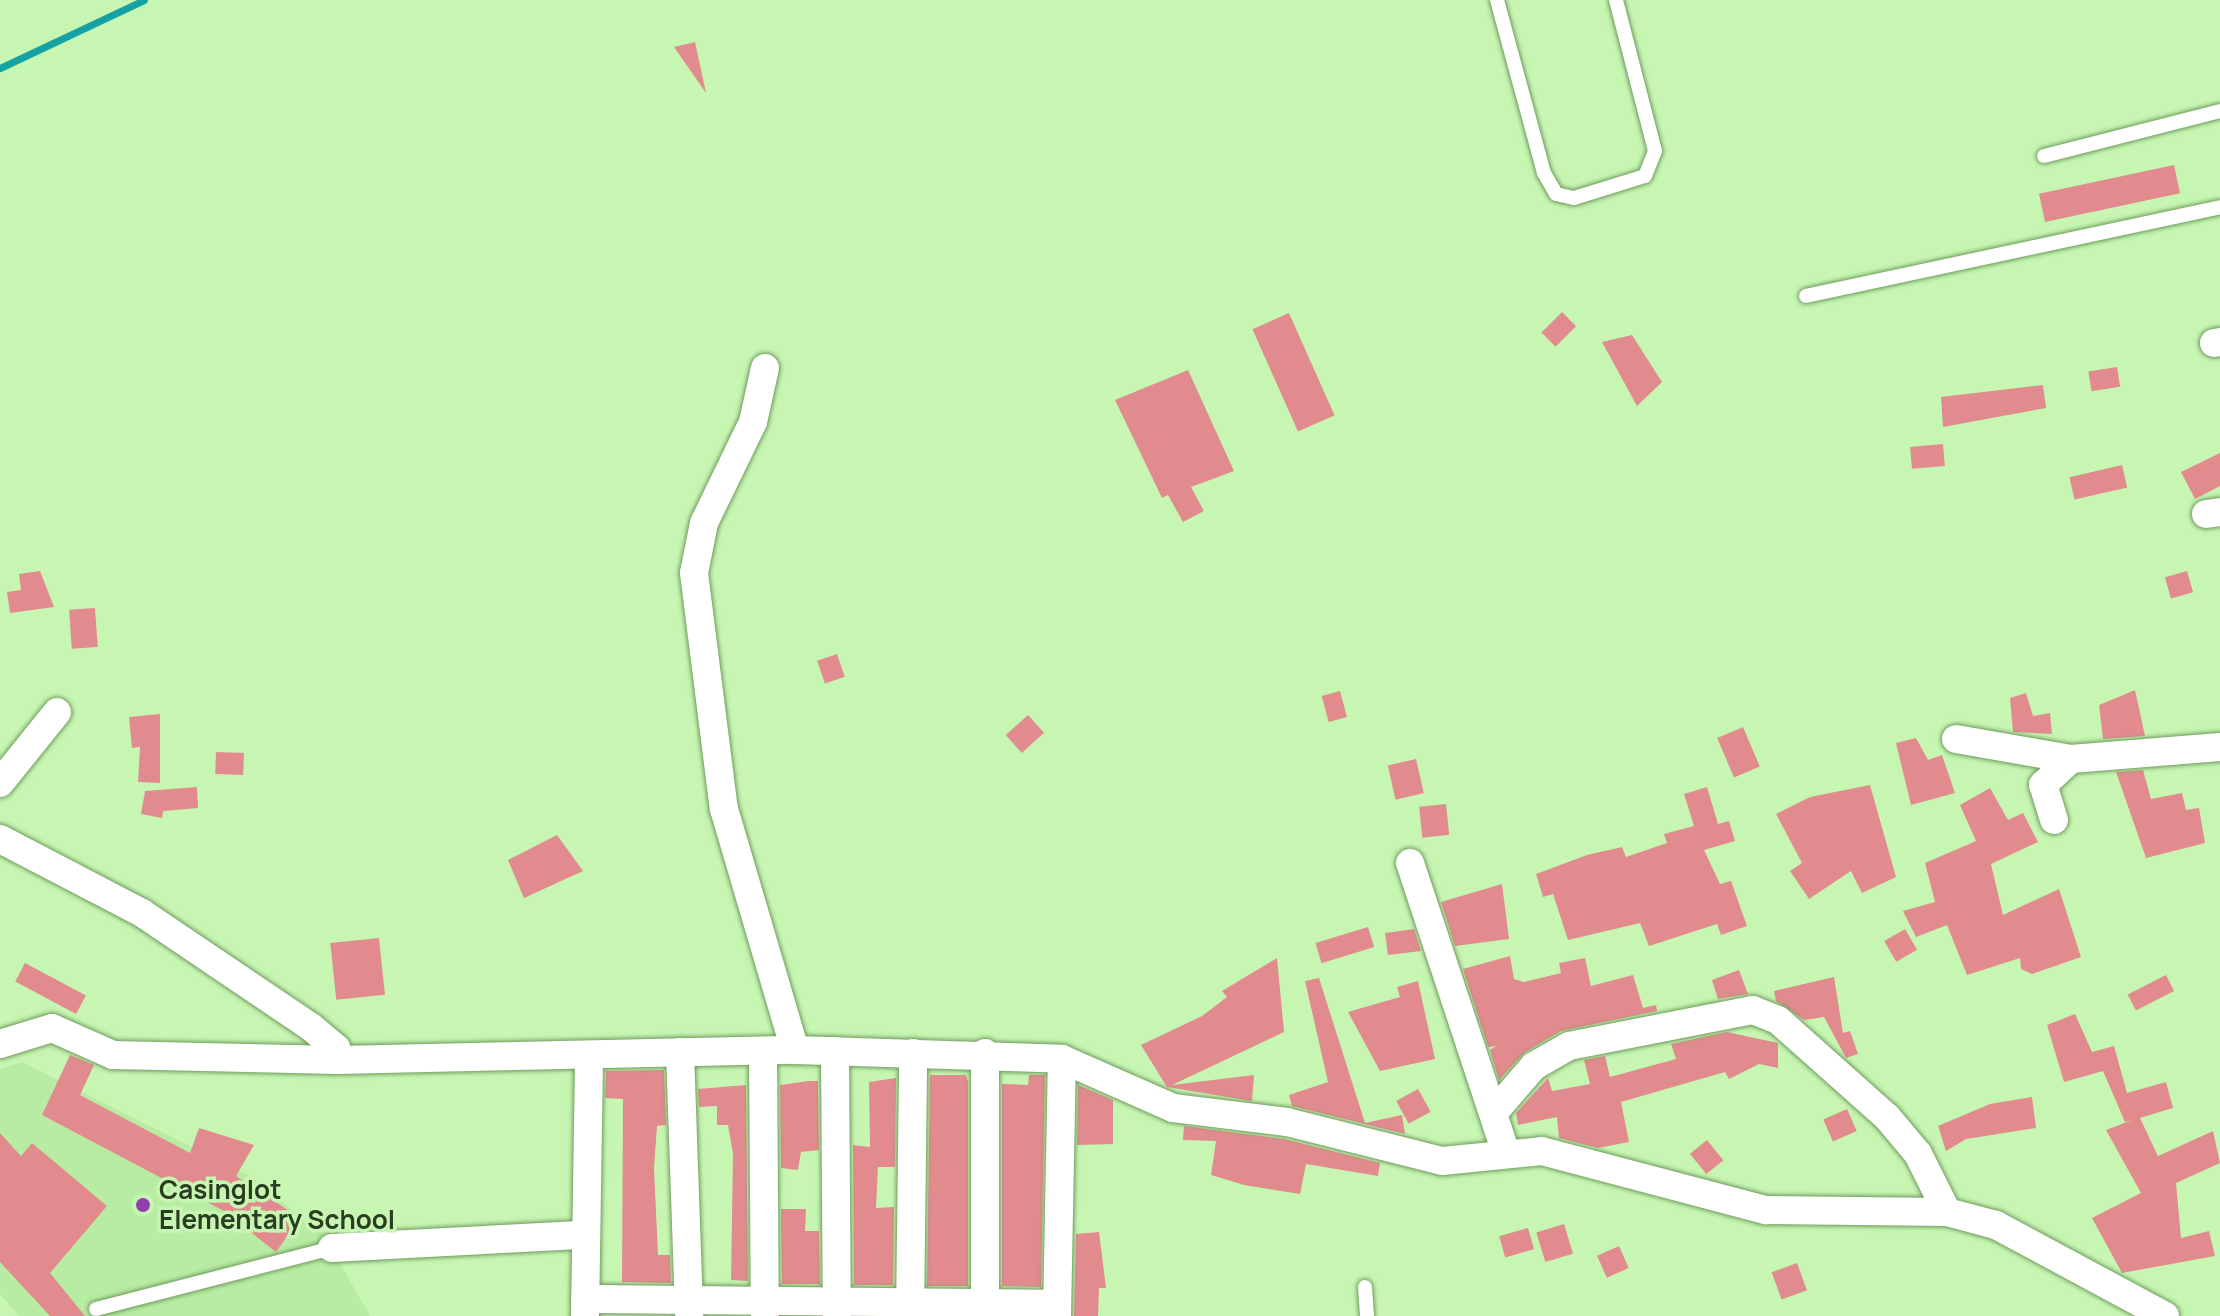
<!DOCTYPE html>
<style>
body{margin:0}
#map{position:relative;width:2220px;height:1316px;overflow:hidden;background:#c7f6b3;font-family:Manrope,sans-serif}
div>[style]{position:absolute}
.built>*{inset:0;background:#b9eca3}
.stream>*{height:7px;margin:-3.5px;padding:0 3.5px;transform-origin:3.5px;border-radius:3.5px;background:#15a2a4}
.building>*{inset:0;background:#e28b8f;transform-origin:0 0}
.roads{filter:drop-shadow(0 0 2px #6f9b5c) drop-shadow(0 0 2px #6f9b5c)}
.lane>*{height:14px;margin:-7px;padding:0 7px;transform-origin:7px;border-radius:7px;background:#fff}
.street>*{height:28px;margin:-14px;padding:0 14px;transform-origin:14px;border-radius:14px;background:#fff}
.dots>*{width:22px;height:22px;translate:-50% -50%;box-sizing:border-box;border:4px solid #c7f6b3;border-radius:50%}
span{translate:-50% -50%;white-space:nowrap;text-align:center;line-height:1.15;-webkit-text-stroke:7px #c7f6b3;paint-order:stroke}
.poi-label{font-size:26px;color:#2a3c22;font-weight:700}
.left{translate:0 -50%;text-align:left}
</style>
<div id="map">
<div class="built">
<i style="clip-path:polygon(22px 1062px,248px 1175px,324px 1235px,370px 1316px,19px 1316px,0 1294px,0 1069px)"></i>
</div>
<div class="stream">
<i style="left:0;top:68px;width:159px;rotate:-25.3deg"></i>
</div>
<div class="building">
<i style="clip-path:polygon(695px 42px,706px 93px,674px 47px)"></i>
<i style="left:2174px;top:165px;width:29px;height:138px;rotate:78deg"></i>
<i style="left:1562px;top:312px;width:20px;height:29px;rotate:45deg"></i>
<i style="left:1289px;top:313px;width:112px;height:40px;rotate:66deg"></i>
<i style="clip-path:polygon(1632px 335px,1662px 382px,1637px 406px,1602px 342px)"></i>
<i style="left:2117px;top:367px;width:20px;height:29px;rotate:81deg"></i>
<i style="clip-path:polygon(1188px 370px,1234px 471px,1191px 487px,1204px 511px,1183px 522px,1168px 495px,1162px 498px,1115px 400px)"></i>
<i style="clip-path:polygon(2043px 385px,2046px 408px,1943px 427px,1941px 397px)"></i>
<i style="left:1943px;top:444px;width:22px;height:33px;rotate:85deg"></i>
<i style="clip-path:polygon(2220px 453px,2220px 486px,2195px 499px,2181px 472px)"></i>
<i style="left:2122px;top:465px;width:23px;height:54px;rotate:77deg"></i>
<i style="clip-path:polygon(40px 571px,54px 607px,10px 613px,7px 592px,21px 590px,19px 574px)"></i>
<i style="left:2187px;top:571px;width:22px;height:23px;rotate:74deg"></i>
<i style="left:95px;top:608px;width:39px;height:26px;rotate:86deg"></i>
<i style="left:837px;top:654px;width:24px;height:21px;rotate:71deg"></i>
<i style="clip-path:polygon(2135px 690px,2145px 736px,2103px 739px,2099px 705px)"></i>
<i style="left:1340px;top:691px;width:27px;height:19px;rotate:75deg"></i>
<i style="clip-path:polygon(2026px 693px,2033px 716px,2050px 713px,2052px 734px,2013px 732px,2010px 698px)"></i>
<i style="clip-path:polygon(160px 714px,160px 783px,138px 782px,140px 747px,132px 748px,129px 717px)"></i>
<i style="left:1028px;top:715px;width:24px;height:30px;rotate:48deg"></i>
<i style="left:1743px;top:727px;width:43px;height:28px;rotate:67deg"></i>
<i style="clip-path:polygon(1916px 738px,1928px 760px,1942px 755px,1955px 793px,1911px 805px,1896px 743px)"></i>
<i style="left:216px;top:752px;width:28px;height:22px;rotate:2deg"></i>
<i style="left:1416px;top:759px;width:35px;height:29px;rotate:77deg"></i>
<i style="clip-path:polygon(2143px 770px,2151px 799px,2182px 793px,2186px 810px,2199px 808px,2205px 843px,2146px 858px,2116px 772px)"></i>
<i style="clip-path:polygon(1870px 785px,1896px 877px,1862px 893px,1851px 871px,1809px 899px,1790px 871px,1802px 863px,1776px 814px,1810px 797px)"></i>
<i style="clip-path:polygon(197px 787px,198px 808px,163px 811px,162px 818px,141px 814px,145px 791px)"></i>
<i style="clip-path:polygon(1707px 787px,1718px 824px,1729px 821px,1735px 841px,1704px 850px,1720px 884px,1731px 881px,1747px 926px,1721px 935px,1717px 924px,1649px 946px,1640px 923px,1568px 940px,1553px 894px,1543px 897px,1536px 874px,1587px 855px,1622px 847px,1626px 857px,1667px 843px,1664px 834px,1694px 826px,1684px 794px)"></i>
<i style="clip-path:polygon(1990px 788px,2008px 820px,2023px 813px,2038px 842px,1991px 864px,2003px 915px,2059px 889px,2081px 957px,2032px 974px,2021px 969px,2020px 958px,1967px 975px,1947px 925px,1916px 937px,1903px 911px,1935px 902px,1925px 863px,1976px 841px,1960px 805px)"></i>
<i style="left:1446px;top:804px;width:31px;height:27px;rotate:84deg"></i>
<i style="clip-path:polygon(557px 835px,583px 871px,524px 898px,508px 860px)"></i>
<i style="clip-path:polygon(1502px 884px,1509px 939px,1455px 946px,1441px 902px)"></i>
<i style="left:1368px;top:927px;width:21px;height:55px;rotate:73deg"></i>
<i style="clip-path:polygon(1414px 929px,1421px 951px,1388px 955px,1385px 933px)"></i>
<i style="left:1905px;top:929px;width:24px;height:24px;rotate:60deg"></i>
<i style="left:379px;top:938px;width:57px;height:49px;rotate:84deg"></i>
<i style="clip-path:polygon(1510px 956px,1514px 979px,1524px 982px,1561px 973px,1559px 963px,1585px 958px,1591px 986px,1633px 975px,1643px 1008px,1656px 1005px,1657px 1011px,1561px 1031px,1525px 1052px,1499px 1080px,1490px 1050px,1496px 1046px,1488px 1047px,1463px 969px)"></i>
<i style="clip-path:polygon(1277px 958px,1284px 1032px,1172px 1085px,1254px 1075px,1252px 1101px,1167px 1087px,1141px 1045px,1202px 1016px,1227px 997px,1222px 991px)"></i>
<i style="left:25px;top:963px;width:69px;height:21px;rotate:28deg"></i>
<i style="clip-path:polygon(1739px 970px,1748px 994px,1718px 999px,1712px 980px)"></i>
<i style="left:2166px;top:975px;width:18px;height:43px;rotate:63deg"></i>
<i style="clip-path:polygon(1834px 977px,1843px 1033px,1850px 1031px,1858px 1054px,1846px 1058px,1824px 1017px,1804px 1020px,1776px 1001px,1774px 991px)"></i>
<i style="clip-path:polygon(1319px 978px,1365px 1123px,1402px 1115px,1405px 1134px,1292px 1106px,1289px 1095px,1328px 1082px,1305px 981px)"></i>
<i style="clip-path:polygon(1418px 981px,1435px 1059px,1380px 1071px,1348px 1012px,1400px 997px,1397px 987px)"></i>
<i style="clip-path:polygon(2075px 1014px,2092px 1052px,2114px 1046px,2127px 1093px,2166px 1082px,2173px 1108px,2140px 1118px,2158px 1156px,2213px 1131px,2220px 1163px,2176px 1183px,2181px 1238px,2209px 1231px,2215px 1256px,2122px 1273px,2092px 1218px,2141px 1193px,2106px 1130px,2132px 1120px,2125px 1122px,2103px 1071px,2064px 1082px,2047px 1025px)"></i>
<i style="clip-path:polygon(1727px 1032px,1778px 1043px,1778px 1068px,1759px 1064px,1729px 1079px,1725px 1072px,1621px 1102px,1629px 1142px,1598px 1148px,1559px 1138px,1557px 1117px,1518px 1125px,1516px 1113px,1548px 1078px,1552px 1091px,1590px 1084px,1584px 1060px,1605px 1056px,1610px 1077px,1676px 1059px,1671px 1044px)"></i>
<i style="clip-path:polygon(70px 1055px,94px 1065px,80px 1095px,190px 1153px,199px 1128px,254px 1145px,236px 1176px,300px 1218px,276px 1252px,224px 1211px,42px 1115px)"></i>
<i style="clip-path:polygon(664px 1070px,666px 1125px,657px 1126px,654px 1168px,658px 1255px,670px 1255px,671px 1283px,622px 1282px,623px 1099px,605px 1098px,606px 1071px)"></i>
<i style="clip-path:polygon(930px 1075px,966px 1075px,968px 1082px,968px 1286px,927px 1286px)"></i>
<i style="clip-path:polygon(1029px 1075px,1045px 1075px,1041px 1287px,1002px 1286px,1002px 1084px,1028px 1085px)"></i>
<i style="clip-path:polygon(896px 1078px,895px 1167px,878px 1167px,876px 1208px,894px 1207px,893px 1285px,854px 1285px,853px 1145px,870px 1147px,869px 1082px)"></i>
<i style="clip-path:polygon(809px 1081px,818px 1081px,819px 1150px,801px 1152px,798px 1170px,781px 1168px,780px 1085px)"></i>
<i style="clip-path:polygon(746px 1085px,748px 1281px,731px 1280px,733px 1154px,728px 1125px,717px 1125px,717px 1106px,699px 1107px,698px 1089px)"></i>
<i style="clip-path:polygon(1078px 1085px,1113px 1100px,1113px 1144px,1077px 1145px)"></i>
<i style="left:1418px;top:1089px;width:26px;height:25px;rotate:61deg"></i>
<i style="clip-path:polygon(2032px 1097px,2036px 1128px,1966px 1139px,1946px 1151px,1938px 1126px,1990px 1104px)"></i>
<i style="left:1847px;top:1109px;width:24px;height:26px;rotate:66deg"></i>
<i style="clip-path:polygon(1184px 1126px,1284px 1139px,1380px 1163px,1378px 1176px,1306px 1164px,1300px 1194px,1244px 1185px,1211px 1175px,1216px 1141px,1183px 1140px)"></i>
<i style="clip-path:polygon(0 1133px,21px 1156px,32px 1143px,107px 1206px,50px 1273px,85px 1316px,50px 1316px,0 1262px)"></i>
<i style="left:1707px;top:1140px;width:26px;height:22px;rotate:51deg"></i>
<i style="clip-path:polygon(781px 1209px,806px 1209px,805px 1231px,819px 1231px,820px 1284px,782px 1284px)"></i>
<i style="left:1564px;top:1224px;width:31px;height:29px;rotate:73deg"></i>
<i style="left:1528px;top:1228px;width:22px;height:30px;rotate:74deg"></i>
<i style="clip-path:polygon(1099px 1232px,1106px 1288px,1099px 1288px,1098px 1316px,1074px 1316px,1076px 1234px)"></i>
<i style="left:1619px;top:1246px;width:24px;height:24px;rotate:66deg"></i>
<i style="left:1797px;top:1263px;width:29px;height:27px;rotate:70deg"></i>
</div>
<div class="roads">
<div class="lane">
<i style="left:1497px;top:0;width:179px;rotate:74.8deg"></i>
<i style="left:1544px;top:173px;width:24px;rotate:60deg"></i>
<i style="left:1556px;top:194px;width:18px;rotate:13deg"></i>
<i style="left:1574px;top:198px;width:74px;rotate:-17.2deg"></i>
<i style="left:1645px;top:176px;width:27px;rotate:-68deg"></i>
<i style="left:1655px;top:151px;width:156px;rotate:-104.5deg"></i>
<i style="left:2044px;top:156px;width:182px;rotate:-14.3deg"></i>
<i style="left:1806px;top:296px;width:423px;rotate:-12.1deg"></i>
<i style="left:1365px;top:1287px;width:29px;rotate:86deg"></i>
<i style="left:96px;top:1309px;width:244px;rotate:-14.5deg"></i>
</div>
<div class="street">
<i style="left:2214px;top:343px;width:6px;rotate:-9deg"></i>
<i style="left:765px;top:368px;width:55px;rotate:102.5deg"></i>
<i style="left:753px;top:422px;width:112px;rotate:115.9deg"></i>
<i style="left:704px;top:523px;width:51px;rotate:101.3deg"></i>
<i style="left:694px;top:573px;width:238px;rotate:82.8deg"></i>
<i style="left:724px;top:809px;width:251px;rotate:73.6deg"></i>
<i style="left:2206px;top:514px;width:14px;rotate:-8deg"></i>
<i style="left:1956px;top:739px;width:117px;rotate:9.9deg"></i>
<i style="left:2071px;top:759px;width:149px;rotate:-4.6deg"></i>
<i style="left:0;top:783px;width:91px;rotate:-51.2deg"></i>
<i style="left:2054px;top:820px;width:37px;rotate:-107deg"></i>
<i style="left:2043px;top:785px;width:38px;rotate:-43deg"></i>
<i style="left:0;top:839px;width:160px;rotate:27.5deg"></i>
<i style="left:142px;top:913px;width:204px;rotate:34deg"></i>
<i style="left:311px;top:1027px;width:33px;rotate:40deg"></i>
<i style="left:336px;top:1048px;width:12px;rotate:81deg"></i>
<i style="left:1410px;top:863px;width:303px;rotate:71.7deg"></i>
<i style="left:0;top:1044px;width:54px;rotate:-17.1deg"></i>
<i style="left:52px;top:1028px;width:67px;rotate:23.9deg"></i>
<i style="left:113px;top:1055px;width:225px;rotate:1.3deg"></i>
<i style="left:338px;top:1060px;width:457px;rotate:-1.3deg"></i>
<i style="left:795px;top:1050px;width:267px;rotate:1.9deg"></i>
<i style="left:1062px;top:1059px;width:121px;rotate:23.8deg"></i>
<i style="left:1173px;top:1108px;width:115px;rotate:7deg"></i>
<i style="left:1287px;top:1122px;width:160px;rotate:14.1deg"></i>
<i style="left:1442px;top:1161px;width:100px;rotate:-5.7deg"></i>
<i style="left:1542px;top:1151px;width:232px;rotate:14.8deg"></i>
<i style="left:1766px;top:1210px;width:181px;rotate:0.6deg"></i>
<i style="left:1947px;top:1212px;width:51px;rotate:14.9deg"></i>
<i style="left:1996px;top:1225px;width:192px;rotate:28.3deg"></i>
<i style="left:835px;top:1051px;width:265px;rotate:89.6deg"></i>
<i style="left:680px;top:1052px;width:263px;rotate:88deg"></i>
<i style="left:763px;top:1052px;width:263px;rotate:89.6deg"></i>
<i style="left:985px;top:1053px;width:263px;rotate:90deg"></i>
<i style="left:1495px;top:1111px;width:60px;rotate:-49.1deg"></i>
<i style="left:1534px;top:1066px;width:40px;rotate:-29.7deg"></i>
<i style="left:1569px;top:1046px;width:187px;rotate:-11.1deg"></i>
<i style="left:1753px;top:1010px;width:27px;rotate:22deg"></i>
<i style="left:1778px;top:1020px;width:146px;rotate:41.7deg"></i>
<i style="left:1887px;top:1117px;width:48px;rotate:50deg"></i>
<i style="left:1918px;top:1154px;width:65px;rotate:63.4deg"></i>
<i style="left:332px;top:1248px;width:252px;rotate:-3deg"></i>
<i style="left:585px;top:1299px;width:472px;rotate:0.6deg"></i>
<i style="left:585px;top:1316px;width:260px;rotate:-89.1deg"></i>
<i style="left:910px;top:1316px;width:263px;rotate:-89.3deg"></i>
<i style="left:1057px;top:1316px;width:257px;rotate:-88.9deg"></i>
</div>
</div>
<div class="dots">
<i style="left:143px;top:1205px;background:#913ead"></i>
</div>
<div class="poi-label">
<span class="left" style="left:159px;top:1205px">Casinglot<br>Elementary School</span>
</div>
</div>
